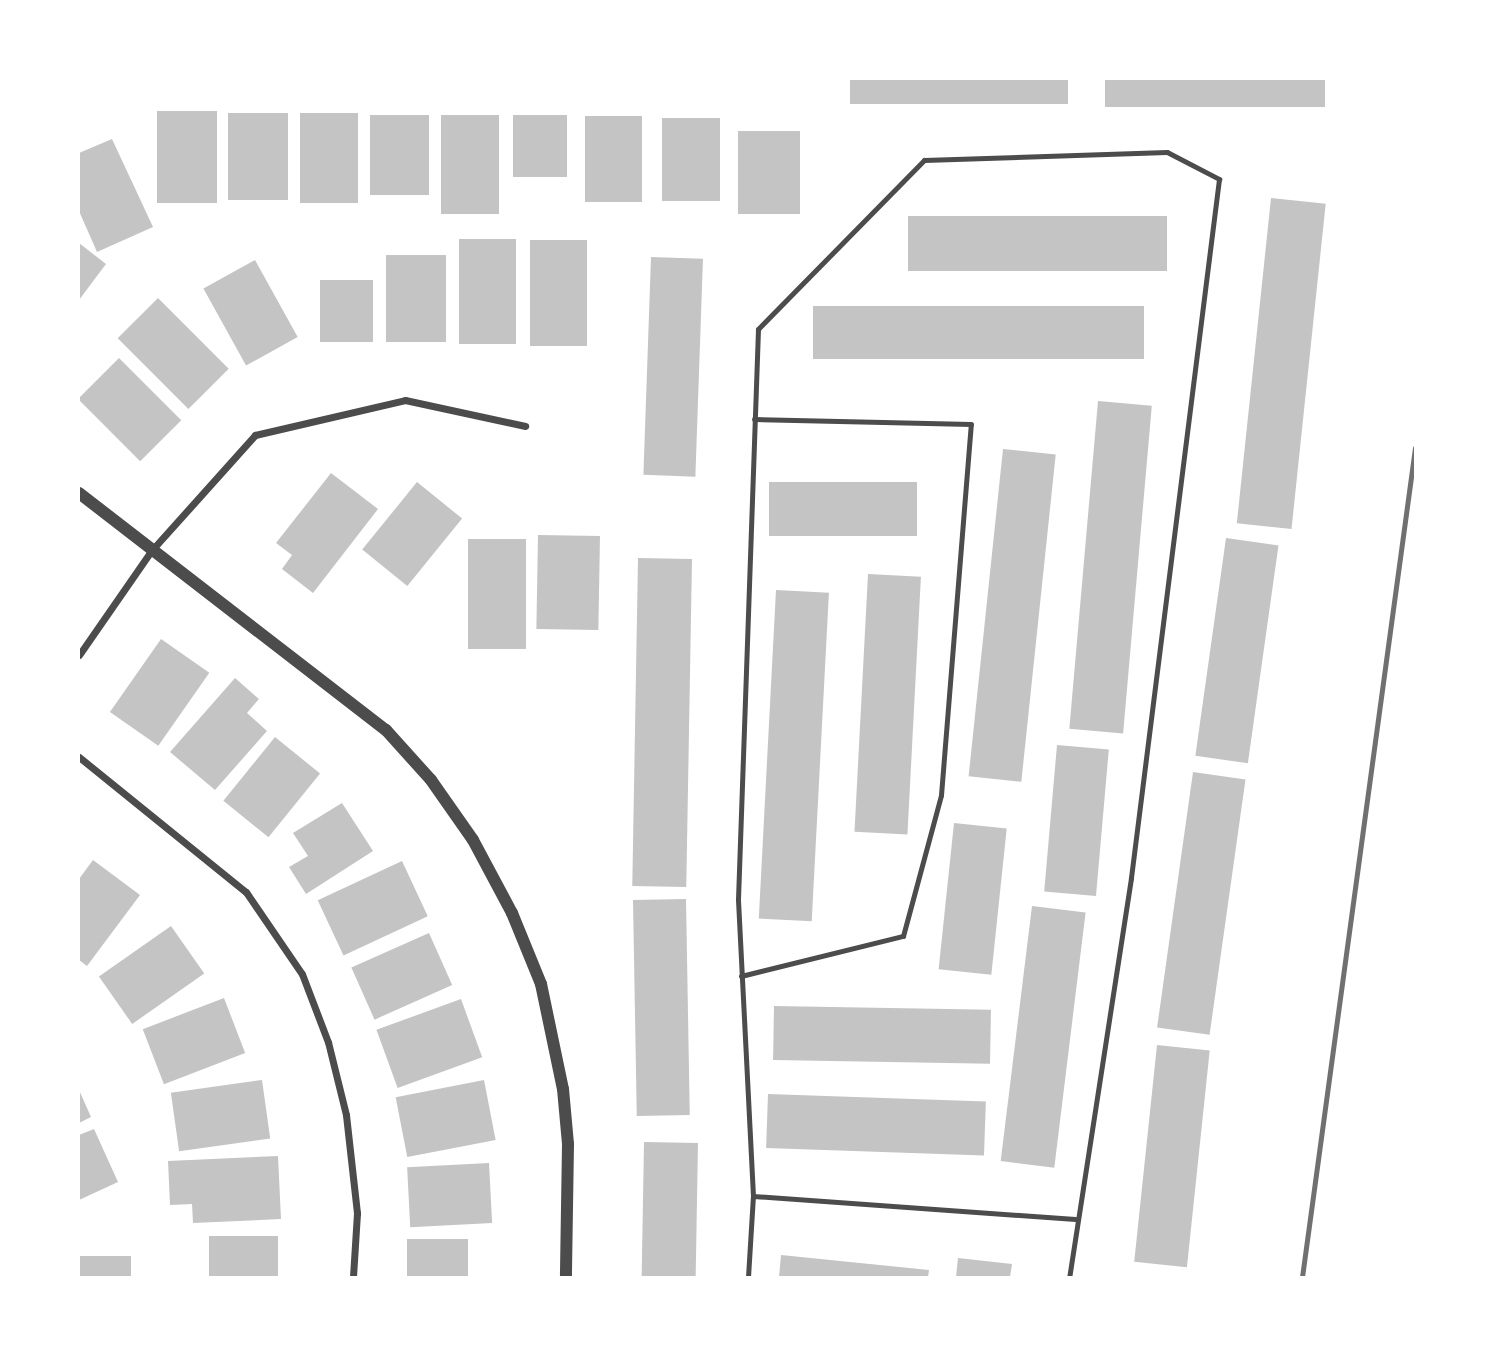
<!DOCTYPE html>
<style>
body{margin:0}
#map{position:relative;width:1494px;height:1356px;overflow:hidden;background:#fff;font-family:Poppins,sans-serif}
div>[style]{position:absolute}
.building>*{inset:0;background:#c4c4c4;transform-origin:0 0}
.service>*{height:5px;margin:-2.5px;padding:0 2.5px;transform-origin:2.5px;border-radius:2.5px;background:#4c4c4c}
.minor>*{height:7px;margin:-3.5px;padding:0 3.5px;transform-origin:3.5px;border-radius:3.5px;background:#4c4c4c}
.tertiary>*{height:12px;margin:-6px;padding:0 6px;transform-origin:6px;border-radius:6px;background:#4c4c4c}
.rail>*{height:5px;margin:-2.5px;padding:0 2.5px;transform-origin:2.5px;border-radius:2.5px;background:#707070}
span{translate:-50% -50%;white-space:nowrap;text-align:center;line-height:1.15;-webkit-text-stroke:5px #fff;paint-order:stroke}
.frame{position:absolute;inset:0;border:80px solid #fff;pointer-events:none}
</style>
<div id="map">
<div class="building">
<i style="left:850px;top:79px;width:218px;height:25px"></i>
<i style="left:1105px;top:79px;width:220px;height:28px"></i>
<i style="left:157px;top:111px;width:60px;height:92px"></i>
<i style="left:228px;top:113px;width:60px;height:87px"></i>
<i style="left:300px;top:113px;width:58px;height:90px"></i>
<i style="left:370px;top:115px;width:59px;height:80px"></i>
<i style="left:441px;top:115px;width:58px;height:99px"></i>
<i style="left:513px;top:115px;width:54px;height:62px"></i>
<i style="left:585px;top:116px;width:57px;height:86px"></i>
<i style="left:662px;top:118px;width:58px;height:83px"></i>
<i style="left:738px;top:131px;width:62px;height:83px"></i>
<i style="clip-path:polygon(112px 139px,153px 227px,97px 252px,79px 211px,79px 153px)"></i>
<i style="left:1271px;top:198px;width:55px;height:327px;rotate:6deg"></i>
<i style="left:908px;top:216px;width:259px;height:55px"></i>
<i style="left:459px;top:239px;width:57px;height:105px"></i>
<i style="left:530px;top:240px;width:57px;height:106px"></i>
<i style="clip-path:polygon(79px 243px,106px 264px,79px 300px)"></i>
<i style="left:386px;top:255px;width:60px;height:87px"></i>
<i style="left:651px;top:257px;width:52px;height:218px;rotate:2deg"></i>
<i style="left:255px;top:260px;width:88px;height:59px;rotate:61deg"></i>
<i style="left:320px;top:280px;width:53px;height:62px"></i>
<i style="left:158px;top:298px;width:100px;height:57px;rotate:45deg"></i>
<i style="left:813px;top:306px;width:331px;height:53px"></i>
<i style="left:119px;top:358px;width:88px;height:58px;rotate:45deg"></i>
<i style="left:1098px;top:401px;width:54px;height:329px;rotate:5deg"></i>
<i style="left:1003px;top:449px;width:53px;height:329px;rotate:6deg"></i>
<i style="clip-path:polygon(331px 473px,378px 509px,313px 593px,282px 569px,292px 555px,276px 543px)"></i>
<i style="left:417px;top:482px;width:58px;height:87px;rotate:39deg"></i>
<i style="left:769px;top:482px;width:148px;height:54px"></i>
<i style="left:538px;top:535px;width:62px;height:94px;rotate:1deg"></i>
<i style="left:1226px;top:538px;width:53px;height:220px;rotate:8deg"></i>
<i style="left:468px;top:539px;width:58px;height:110px"></i>
<i style="left:638px;top:558px;width:54px;height:328px;rotate:1deg"></i>
<i style="left:868px;top:574px;width:53px;height:258px;rotate:3deg"></i>
<i style="left:776px;top:590px;width:53px;height:329px;rotate:3deg"></i>
<i style="left:161px;top:639px;width:59px;height:89px;rotate:35deg"></i>
<i style="clip-path:polygon(235px 678px,259px 699px,247px 713px,267px 731px,215px 790px,170px 752px)"></i>
<i style="left:275px;top:737px;width:58px;height:82px;rotate:39deg"></i>
<i style="left:1057px;top:745px;width:52px;height:147px;rotate:5deg"></i>
<i style="left:1193px;top:772px;width:53px;height:258px;rotate:8deg"></i>
<i style="clip-path:polygon(342px 803px,373px 851px,306px 894px,289px 867px,308px 856px,293px 833px)"></i>
<i style="left:954px;top:823px;width:53px;height:147px;rotate:6deg"></i>
<i style="clip-path:polygon(93px 860px,140px 895px,87px 966px,79px 960px,79px 879px)"></i>
<i style="left:402px;top:861px;width:61px;height:93px;rotate:65deg"></i>
<i style="left:686px;top:899px;width:216px;height:53px;rotate:89deg"></i>
<i style="left:1032px;top:906px;width:54px;height:257px;rotate:7deg"></i>
<i style="left:171px;top:926px;width:58px;height:88px;rotate:55deg"></i>
<i style="left:429px;top:933px;width:57px;height:85px;rotate:66deg"></i>
<i style="left:224px;top:998px;width:59px;height:87px;rotate:69deg"></i>
<i style="left:461px;top:999px;width:62px;height:90px;rotate:70deg"></i>
<i style="left:774px;top:1006px;width:217px;height:54px;rotate:1deg"></i>
<i style="left:1157px;top:1045px;width:53px;height:218px;rotate:6deg"></i>
<i style="left:262px;top:1080px;width:59px;height:92px;rotate:82deg"></i>
<i style="left:484px;top:1080px;width:61px;height:90px;rotate:79deg"></i>
<i style="clip-path:polygon(79px 1090px,91px 1117px,79px 1123px)"></i>
<i style="left:768px;top:1094px;width:218px;height:54px;rotate:2deg"></i>
<i style="clip-path:polygon(94px 1129px,118px 1182px,79px 1200px,79px 1135px)"></i>
<i style="left:644px;top:1142px;width:54px;height:135px;rotate:1deg"></i>
<i style="clip-path:polygon(278px 1156px,281px 1219px,193px 1223px,192px 1204px,170px 1205px,168px 1161px)"></i>
<i style="left:489px;top:1163px;width:60px;height:82px;rotate:87deg"></i>
<i style="left:209px;top:1236px;width:69px;height:41px"></i>
<i style="left:407px;top:1239px;width:61px;height:38px"></i>
<i style="clip-path:polygon(781px 1255px,929px 1270px,928px 1277px,779px 1277px)"></i>
<i style="left:79px;top:1256px;width:52px;height:21px"></i>
<i style="clip-path:polygon(958px 1258px,1012px 1264px,1010px 1277px,956px 1277px)"></i>
</div>
<div class="service">
<i style="left:741px;top:976px;width:167px;rotate:-13.9deg"></i>
<i style="left:903px;top:936px;width:146px;rotate:-74.9deg"></i>
<i style="left:941px;top:795px;width:372px;rotate:-85.4deg"></i>
<i style="left:971px;top:424px;width:217px;rotate:-178.7deg"></i>
<i style="left:753px;top:1196px;width:323px;rotate:4.1deg"></i>
<i style="left:748px;top:1277px;width:81px;rotate:-86.5deg"></i>
<i style="left:753px;top:1196px;width:297px;rotate:-92.9deg"></i>
<i style="left:738px;top:899px;width:570px;rotate:-87.99deg"></i>
<i style="left:758px;top:329px;width:237px;rotate:-45.5deg"></i>
<i style="left:924px;top:160px;width:243px;rotate:-1.9deg"></i>
<i style="left:1167px;top:152px;width:59px;rotate:27.4deg"></i>
<i style="left:1219px;top:179px;width:705px;rotate:97.18deg"></i>
<i style="left:1131px;top:878px;width:404px;rotate:98.8deg"></i>
</div>
<div class="minor">
<i style="left:79px;top:655px;width:126px;rotate:-55.3deg"></i>
<i style="left:151px;top:551px;width:156px;rotate:-48.1deg"></i>
<i style="left:255px;top:435px;width:154px;rotate:-13.1deg"></i>
<i style="left:405px;top:400px;width:123px;rotate:12.2deg"></i>
<i style="left:79px;top:757px;width:215px;rotate:39deg"></i>
<i style="left:246px;top:892px;width:99px;rotate:55.7deg"></i>
<i style="left:302px;top:974px;width:73px;rotate:69.1deg"></i>
<i style="left:328px;top:1042px;width:75px;rotate:76.1deg"></i>
<i style="left:346px;top:1115px;width:99px;rotate:83.6deg"></i>
<i style="left:357px;top:1213px;width:64px;rotate:93.6deg"></i>
</div>
<div class="tertiary">
<i style="left:79px;top:493px;width:388px;rotate:37.7deg"></i>
<i style="left:386px;top:730px;width:67px;rotate:48deg"></i>
<i style="left:431px;top:780px;width:73px;rotate:55deg"></i>
<i style="left:473px;top:840px;width:83px;rotate:61.9deg"></i>
<i style="left:512px;top:913px;width:77px;rotate:67.8deg"></i>
<i style="left:541px;top:984px;width:107px;rotate:78.2deg"></i>
<i style="left:563px;top:1089px;width:55px;rotate:84.8deg"></i>
<i style="left:568px;top:1144px;width:133px;rotate:90.9deg"></i>
</div>
<div class="rail">
<i style="left:1302px;top:1277px;width:837px;rotate:-82.24deg"></i>
</div>
<div class="frame"></div>
</div>
